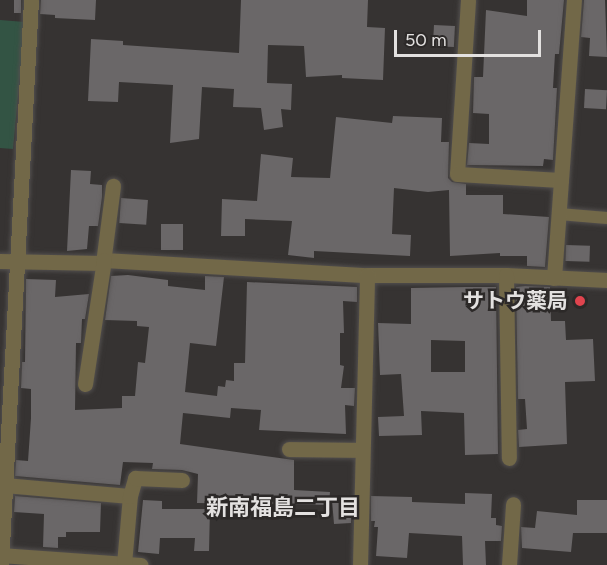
<!DOCTYPE html>
<meta charset="utf-8">
<style>
body{margin:0}
#map{position:relative;width:607px;height:565px;overflow:hidden;background:#363332;font-family:Figtree,"Noto Sans JP",sans-serif}
div>[style]{position:absolute}
.green>*{inset:0;background:#335444}
.building>*{inset:0;background:#6a6768;transform-origin:0 0}
.roads{filter:drop-shadow(0 0 2px #524f4e) drop-shadow(0 0 2px #524f4e)}
.service>*{height:12px;margin:-6px;padding:0 6px;transform-origin:6px;border-radius:6px;background:#726848}
.minor>*{height:15px;margin:-7.5px;padding:0 7.5px;transform-origin:7.5px;border-radius:7.5px;background:#726848}
.dots>*{width:16px;height:16px;translate:-50% -50%;box-sizing:border-box;border:3px solid #2c2928;border-radius:50%}
span{translate:-50% -50%;white-space:nowrap;text-align:center;line-height:1.15;-webkit-text-stroke:5px #2c2928;paint-order:stroke}
.poi-label{font-size:21px;color:#e3e1e0;font-weight:700}
.right{translate:-100% -50%;text-align:right}
.neighbourhood-label{font-size:22px;color:#e3e1e0;font-weight:700}
.scale{position:absolute;left:394px;top:30px;width:147px;height:27px;box-sizing:border-box;border:3px solid #e3e1e0;border-top:0;padding-left:8px;font-size:18px;line-height:21px;white-space:nowrap;color:#e3e1e0;-webkit-text-stroke:4px #2c2928;paint-order:stroke}
</style>
<div id="map">
<div class="green">
<i style="clip-path:polygon(0 20px,25px 22px,13px 149px,0 148px)"></i>
</div>
<div class="building">
<i style="left:14px;top:0;width:7px;height:13px"></i>
<i style="clip-path:polygon(41px 0,96px 0,95px 20px,55px 18px,55px 15px,40px 14px)"></i>
<i style="clip-path:polygon(241px 0,368px 0,367px 27px,385px 28px,383px 80px,342px 78px,342px 75px,306px 77px,304px 46px,268px 45px,267px 83px,292px 84px,291px 110px,281px 109px,283px 127px,264px 130px,261px 108px,233px 107px,234px 89px,202px 87px,199px 139px,170px 143px,173px 85px,119px 82px,118px 102px,88px 101px,91px 39px,123px 41px,123px 45px,239px 53px)"></i>
<i style="clip-path:polygon(527px 0,564px 0,559px 54px,555px 54px,553px 88px,557px 88px,553px 160px,544px 159px,543px 166px,467px 165px,469px 143px,489px 144px,489px 114px,473px 113px,474px 77px,483px 77px,486px 10px,527px 16px)"></i>
<i style="clip-path:polygon(584px 0,605px 0,607px 57px,589px 56px,590px 38px,581px 37px)"></i>
<i style="left:434px;top:25px;width:21px;height:21px;rotate:3deg"></i>
<i style="left:585px;top:89px;width:22px;height:19px;rotate:3deg"></i>
<i style="clip-path:polygon(393px 116px,442px 118px,441px 142px,449px 142px,448px 178px,452px 182px,466px 184px,466px 195px,503px 195px,503px 214px,549px 217px,545px 267px,527px 266px,527px 256px,500px 256px,500px 253px,450px 256px,449px 190px,428px 192px,394px 188px,392px 234px,411px 235px,410px 256px,314px 251px,314px 258px,288px 255px,292px 221px,245px 219px,245px 236px,221px 236px,222px 199px,257px 201px,261px 154px,293px 158px,291px 177px,330px 178px,336px 117px,392px 123px)"></i>
<i style="clip-path:polygon(71px 170px,91px 171px,90px 184px,102px 185px,102px 197px,98px 226px,89px 226px,87px 249px,67px 251px)"></i>
<i style="left:121px;top:198px;width:27px;height:25px;rotate:4deg"></i>
<i style="left:161px;top:224px;width:22px;height:26px"></i>
<i style="left:566px;top:245px;width:24px;height:16px;rotate:2deg"></i>
<i style="clip-path:polygon(128px 275px,168px 280px,168px 286px,205px 290px,205px 276px,224px 277px,216px 346px,190px 343px,185px 392px,217px 396px,218px 386px,225px 387px,226px 380px,234px 381px,234px 363px,245px 363px,247px 282px,357px 287px,357px 302px,343px 301px,344px 333px,340px 333px,340px 365px,344px 366px,341px 388px,355px 388px,354px 406px,345px 405px,346px 434px,259px 430px,261px 410px,231px 408px,230px 418px,183px 413px,180px 444px,294px 460px,294px 490px,330px 492px,329px 505px,197px 503px,198px 474px,182px 470px,152px 469px,153px 463px,123px 462px,120px 485px,15px 476px,16px 460px,28px 461px,31px 418px,31px 389px,21px 388px,22px 362px,25px 362px,26px 279px,56px 280px,55px 297px,89px 294px,85px 319px,82px 319px,81px 343px,76px 343px,75px 410px,122px 408px,122px 396px,135px 396px,138px 362px,145px 363px,149px 327px,137px 326px,137px 321px,105px 320px,111px 276px)"></i>
<i style="clip-path:polygon(525px 286px,550px 287px,551px 321px,565px 321px,566px 340px,593px 339px,595px 381px,565px 382px,567px 444px,519px 447px,518px 430px,527px 429px,525px 399px,518px 399px,516px 287px)"></i>
<i style="clip-path:polygon(evenodd,466px 287px,496px 287px,498px 454px,465px 455px,464px 413px,421px 411px,422px 435px,379px 436px,378px 417px,404px 416px,401px 374px,380px 375px,378px 323px,411px 324px,411px 288px,466px 287px,431px 340px,465px 341px,465px 372px,431px 372px,431px 340px)"></i>
<i style="clip-path:polygon(465px 493px,492px 494px,491px 518px,496px 518px,496px 525px,502px 526px,501px 541px,485px 541px,486px 565px,463px 565px,462px 536px,409px 533px,407px 558px,376px 556px,378px 527px,374px 527px,375px 521px,371px 521px,371px 496px,412px 497px,412px 502px,465px 504px)"></i>
<i style="clip-path:polygon(15px 496px,101px 503px,100px 532px,66px 532px,66px 537px,58px 537px,58px 548px,43px 547px,44px 514px,14px 512px)"></i>
<i style="clip-path:polygon(352px 498px,351px 523px,334px 524px,332px 500px)"></i>
<i style="clip-path:polygon(143px 500px,162px 501px,162px 509px,210px 509px,209px 551px,194px 551px,195px 538px,160px 538px,159px 554px,138px 552px)"></i>
<i style="clip-path:polygon(577px 500px,607px 500px,607px 533px,573px 533px,571px 552px,522px 548px,521px 527px,535px 528px,537px 511px,577px 515px)"></i>
</div>
<div class="roads">
<div class="service">
<i style="left:559px;top:214px;width:48px;rotate:4.8deg"></i>
</div>
<div class="minor">
<i style="left:468px;top:0;width:174px;rotate:93.6deg"></i>
<i style="left:457px;top:174px;width:104px;rotate:3.3deg"></i>
<i style="left:0;top:261px;width:103px;rotate:1.1deg"></i>
<i style="left:103px;top:263px;width:3px;rotate:-72deg"></i>
<i style="left:104px;top:260px;width:263px;rotate:3.3deg"></i>
<i style="left:367px;top:275px;width:139px"></i>
<i style="left:506px;top:275px;width:101px;rotate:2.8deg"></i>
<i style="left:103px;top:263px;width:78px;rotate:-82.6deg"></i>
<i style="left:506px;top:275px;width:183px;rotate:89.1deg"></i>
<i style="left:554px;top:278px;width:279px;rotate:-85.9deg"></i>
<i style="left:85px;top:384px;width:125px;rotate:-81.3deg"></i>
<i style="left:289px;top:449px;width:73px;rotate:0.8deg"></i>
<i style="left:4px;top:485px;width:126px;rotate:5deg"></i>
<i style="left:0;top:555px;width:141px;rotate:4.1deg"></i>
<i style="left:124px;top:564px;width:68px;rotate:-85deg"></i>
<i style="left:130px;top:496px;width:19px;rotate:-74deg"></i>
<i style="left:135px;top:478px;width:47px;rotate:2.4deg"></i>
<i style="left:1px;top:565px;width:566px;rotate:-86.96deg"></i>
<i style="left:360px;top:565px;width:290px;rotate:-88.6deg"></i>
<i style="left:509px;top:565px;width:61px;rotate:-86.2deg"></i>
</div>
</div>
<div class="dots">
<i style="left:580px;top:301px;background:#e0444e"></i>
</div>
<div class="poi-label">
<span class="right" style="left:568px;top:301px">サトウ薬局</span>
</div>
<div class="neighbourhood-label">
<span style="left:283px;top:508px">新南福島二丁目</span>
</div>
<div class="scale">50 m</div>
</div>
